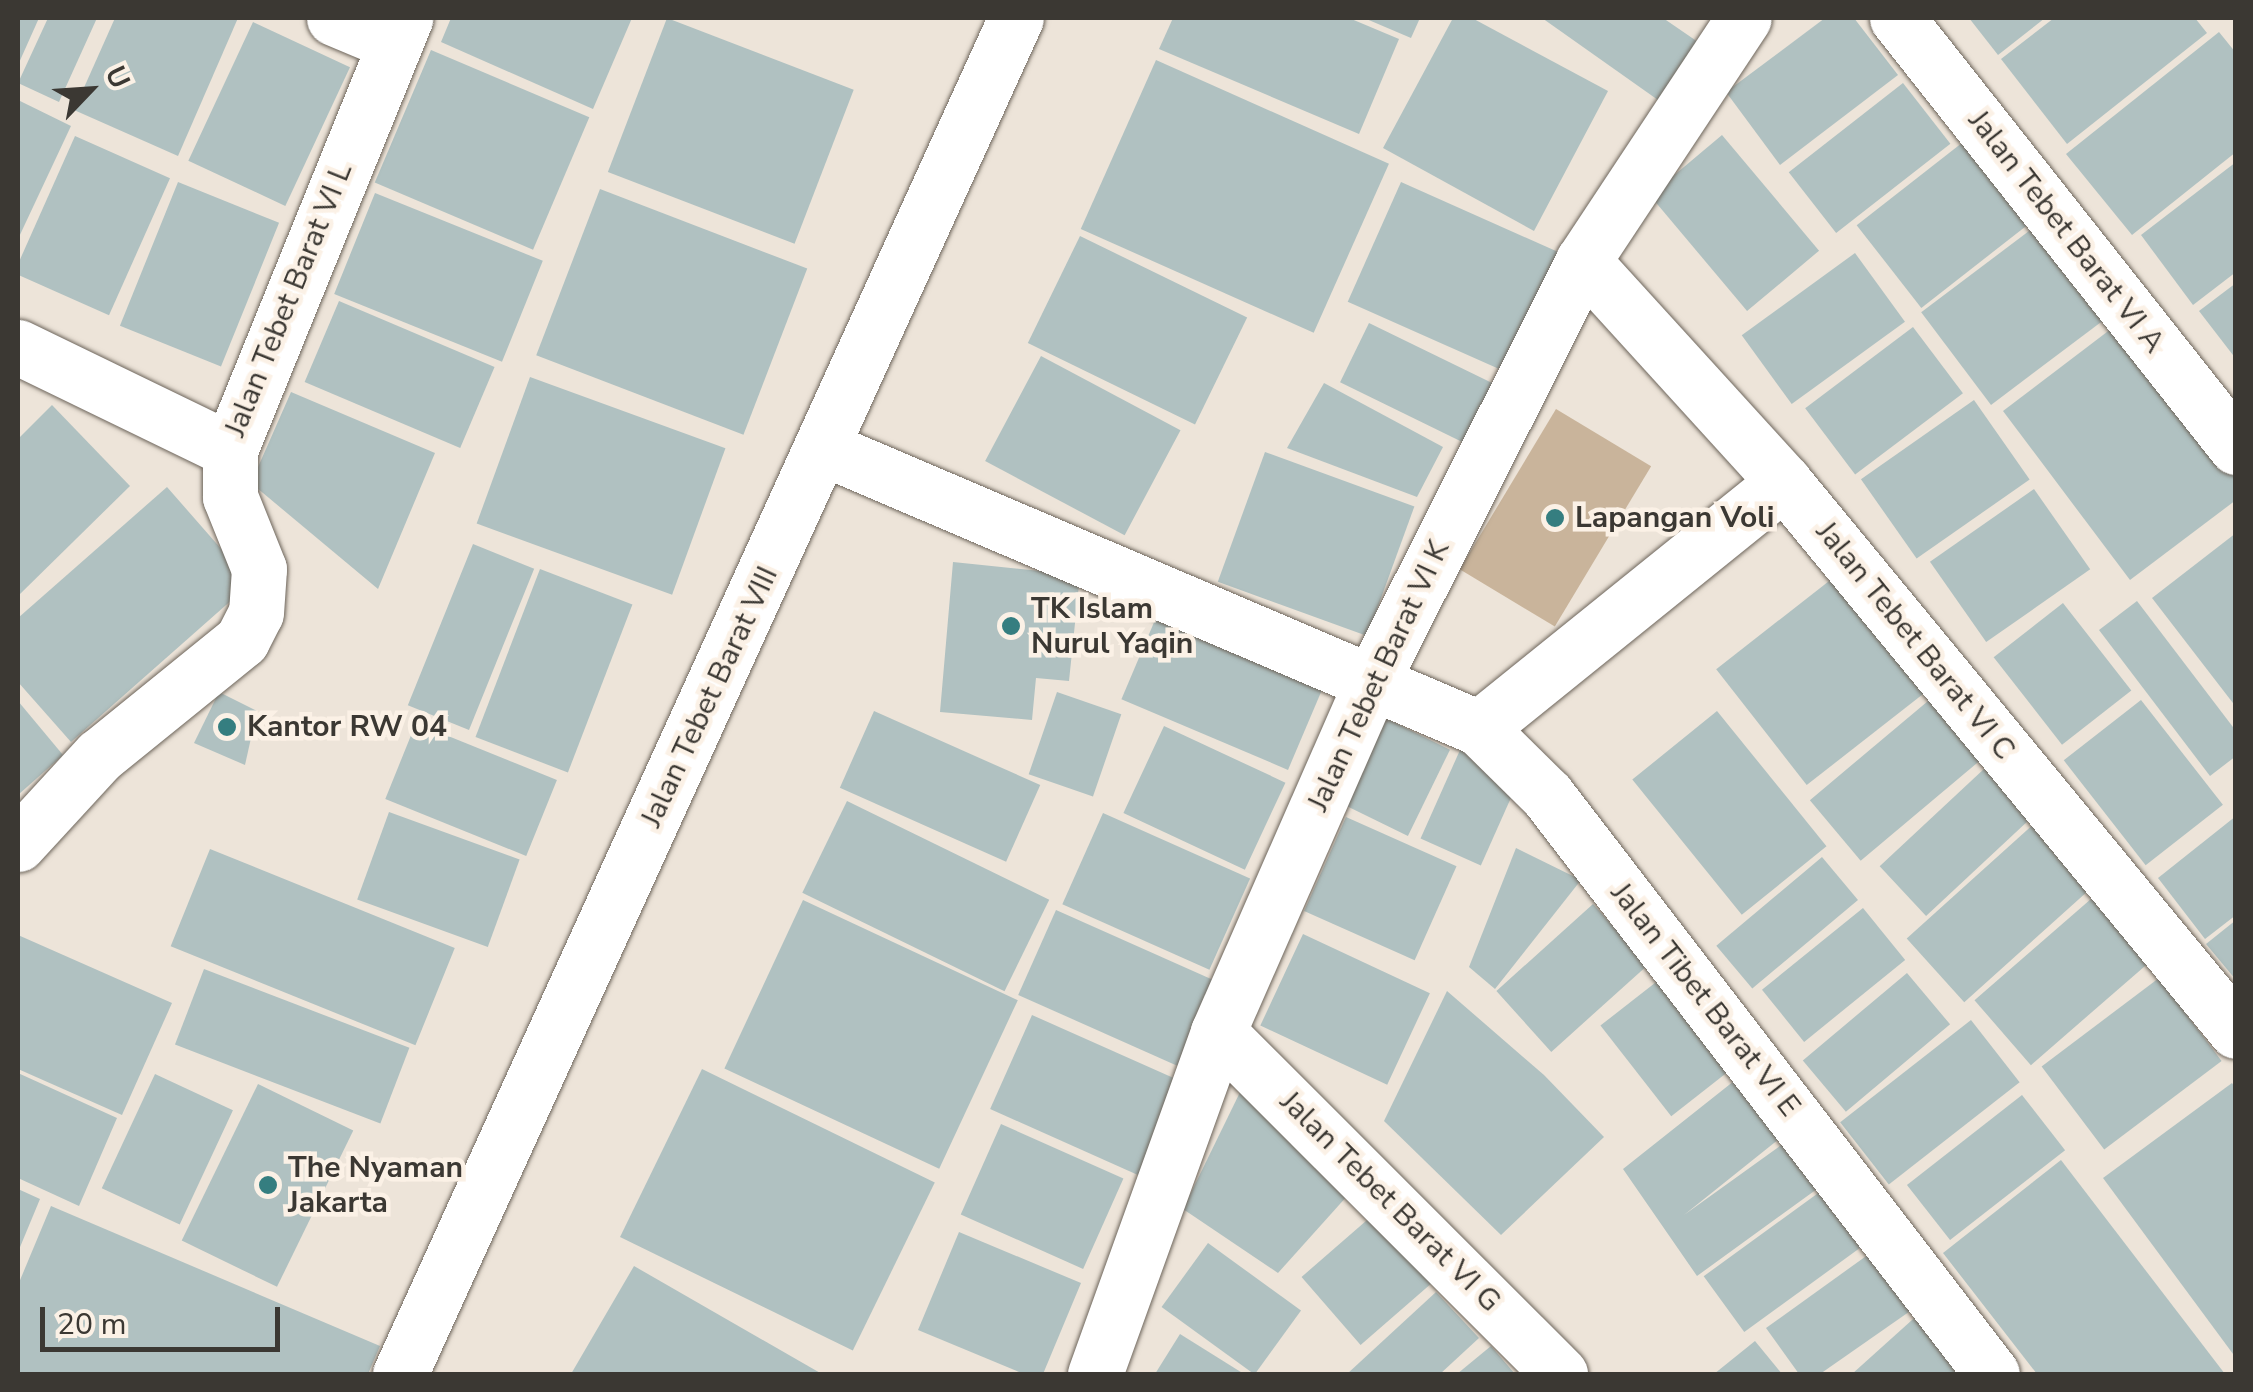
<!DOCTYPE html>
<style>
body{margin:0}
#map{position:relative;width:2253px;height:1392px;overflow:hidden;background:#ede4d9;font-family:"Nunito Sans",sans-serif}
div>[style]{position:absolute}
.green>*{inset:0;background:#c9b49b;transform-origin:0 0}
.building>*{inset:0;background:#b0c1c1;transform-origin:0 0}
.roads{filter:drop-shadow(0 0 2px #6d655b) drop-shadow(0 0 2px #6d655b)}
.minor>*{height:55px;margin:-27.5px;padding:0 27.5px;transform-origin:27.5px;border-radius:27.5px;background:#fff}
.tertiary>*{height:55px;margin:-27.5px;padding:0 27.5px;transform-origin:27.5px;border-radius:27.5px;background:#fff}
.dots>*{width:28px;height:28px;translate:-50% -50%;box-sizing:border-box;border:5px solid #fbf1e6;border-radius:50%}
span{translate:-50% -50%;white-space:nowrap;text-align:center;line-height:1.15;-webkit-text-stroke:9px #fbf1e6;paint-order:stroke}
.street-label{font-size:30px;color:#3b3833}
.poi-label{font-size:30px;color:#3b3833;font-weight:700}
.left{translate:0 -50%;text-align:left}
.frame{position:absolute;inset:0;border:20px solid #3b3833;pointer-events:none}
.north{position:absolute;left:40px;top:40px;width:100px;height:100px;-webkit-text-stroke:8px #fbf1e6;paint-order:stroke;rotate:65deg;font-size:28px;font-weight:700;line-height:40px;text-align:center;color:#3b3833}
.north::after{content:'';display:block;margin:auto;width:35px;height:45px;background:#3b3833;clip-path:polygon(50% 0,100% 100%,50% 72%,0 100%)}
.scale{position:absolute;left:40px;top:1307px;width:240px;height:45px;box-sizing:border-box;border:5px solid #3b3833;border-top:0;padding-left:12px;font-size:30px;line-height:35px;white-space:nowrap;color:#3b3833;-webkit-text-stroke:8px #fbf1e6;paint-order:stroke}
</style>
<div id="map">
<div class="green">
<i style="left:1556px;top:409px;width:111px;height:187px;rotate:31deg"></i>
</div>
<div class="building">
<i style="clip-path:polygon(18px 18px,39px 18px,18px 65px)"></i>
<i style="clip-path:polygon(48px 18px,97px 18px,59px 102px,18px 83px)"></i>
<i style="clip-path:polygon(115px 18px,238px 18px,178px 156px,74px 110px)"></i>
<i style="clip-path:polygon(451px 18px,632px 18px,593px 109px,441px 42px)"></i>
<i style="left:667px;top:18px;width:200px;height:165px;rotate:21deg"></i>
<i style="clip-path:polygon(1173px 18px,1349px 18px,1399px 39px,1359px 134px,1159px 49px)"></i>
<i style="clip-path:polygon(1364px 18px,1420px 18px,1411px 38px)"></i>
<i style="clip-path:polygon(1453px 18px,1472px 18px,1608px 91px,1534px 231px,1383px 148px)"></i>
<i style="clip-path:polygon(1542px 18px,1663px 18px,1698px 42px,1658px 100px)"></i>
<i style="clip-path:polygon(1825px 18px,1854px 18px,1898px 75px,1780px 165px,1726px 92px)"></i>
<i style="clip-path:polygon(1969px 18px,2045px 18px,1998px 55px)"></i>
<i style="clip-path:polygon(2054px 18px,2195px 18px,2207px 33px,2067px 144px,2001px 59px)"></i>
<i style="left:253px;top:22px;width:107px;height:153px;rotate:25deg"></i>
<i style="clip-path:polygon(2219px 32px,2236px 53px,2236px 152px,2132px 235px,2066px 154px)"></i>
<i style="left:431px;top:50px;width:172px;height:144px;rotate:23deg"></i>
<i style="left:1156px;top:60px;width:255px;height:185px;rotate:24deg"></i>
<i style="left:1903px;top:83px;width:77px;height:145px;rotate:52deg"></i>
<i style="clip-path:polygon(18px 100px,71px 126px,18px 239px)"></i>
<i style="left:1722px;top:135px;width:151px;height:94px;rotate:50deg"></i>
<i style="left:75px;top:136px;width:104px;height:150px;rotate:24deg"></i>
<i style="left:1967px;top:139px;width:105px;height:140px;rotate:52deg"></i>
<i style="clip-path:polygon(2236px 162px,2236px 272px,2193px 305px,2141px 235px)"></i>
<i style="left:178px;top:182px;width:109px;height:155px;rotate:22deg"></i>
<i style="left:1401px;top:182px;width:183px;height:131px;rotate:24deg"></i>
<i style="left:600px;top:189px;width:222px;height:178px;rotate:21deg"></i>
<i style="left:375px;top:193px;width:181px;height:109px;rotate:22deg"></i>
<i style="left:2037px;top:225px;width:116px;height:145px;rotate:53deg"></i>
<i style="left:1080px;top:236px;width:186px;height:119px;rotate:26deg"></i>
<i style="left:1855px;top:253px;width:85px;height:140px;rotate:54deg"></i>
<i style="clip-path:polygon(2236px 283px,2236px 359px,2199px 311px)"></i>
<i style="left:339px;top:301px;width:169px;height:88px;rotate:23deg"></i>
<i style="clip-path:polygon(2128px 316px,2236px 458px,2236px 500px,2130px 580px,2003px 411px)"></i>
<i style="left:1369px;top:323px;width:153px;height:66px;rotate:26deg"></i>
<i style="left:1913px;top:327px;width:83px;height:135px;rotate:53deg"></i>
<i style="left:1041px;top:356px;width:158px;height:119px;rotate:28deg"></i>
<i style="left:530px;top:377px;width:208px;height:156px;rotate:20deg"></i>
<i style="clip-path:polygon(1324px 383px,1443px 447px,1417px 497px,1287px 448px)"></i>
<i style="clip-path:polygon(291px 392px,435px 453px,378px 589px,251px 483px)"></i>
<i style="left:1974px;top:400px;width:97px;height:138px;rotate:55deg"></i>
<i style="clip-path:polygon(52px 405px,130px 486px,18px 596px,18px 439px)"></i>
<i style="left:1265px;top:452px;width:159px;height:138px;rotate:20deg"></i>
<i style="clip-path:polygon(167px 487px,251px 583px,71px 742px,18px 682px,18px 618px)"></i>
<i style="left:2034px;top:489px;width:98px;height:127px;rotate:55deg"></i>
<i style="clip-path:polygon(2236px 533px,2236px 707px,2152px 598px)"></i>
<i style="left:473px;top:544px;width:66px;height:174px;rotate:22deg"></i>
<i style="clip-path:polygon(953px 562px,1080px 575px,1069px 681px,1036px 678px,1032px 720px,940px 712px)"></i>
<i style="left:1847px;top:567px;width:147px;height:166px;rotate:52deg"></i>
<i style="left:540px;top:569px;width:99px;height:180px;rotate:21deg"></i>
<i style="clip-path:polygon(2137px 601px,2236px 731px,2236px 756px,2210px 776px,2099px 630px)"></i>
<i style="left:2063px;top:603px;width:111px;height:88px;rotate:52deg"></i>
<i style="left:1155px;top:620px;width:181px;height:86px;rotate:23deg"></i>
<i style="clip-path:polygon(219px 692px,257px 711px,245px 765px,194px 743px)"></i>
<i style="left:1057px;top:692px;width:68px;height:87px;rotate:19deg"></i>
<i style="left:1934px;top:696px;width:79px;height:162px;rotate:50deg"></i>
<i style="left:2141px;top:700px;width:133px;height:98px;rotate:52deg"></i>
<i style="clip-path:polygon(18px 701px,63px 755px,18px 795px)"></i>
<i style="left:874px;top:711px;width:182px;height:84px;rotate:24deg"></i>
<i style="left:1717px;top:711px;width:174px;height:109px;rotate:51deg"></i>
<i style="left:1379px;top:715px;width:79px;height:96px;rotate:26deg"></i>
<i style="left:416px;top:723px;width:152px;height:82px;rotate:22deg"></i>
<i style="left:1164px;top:726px;width:134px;height:96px;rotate:25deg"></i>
<i style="left:1460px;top:750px;width:66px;height:97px;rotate:24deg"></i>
<i style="left:1985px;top:768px;width:68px;height:144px;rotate:47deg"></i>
<i style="left:847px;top:801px;width:225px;height:102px;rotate:26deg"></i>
<i style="left:389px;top:812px;width:139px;height:93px;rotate:20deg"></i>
<i style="left:1103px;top:813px;width:161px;height:100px;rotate:24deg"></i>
<i style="clip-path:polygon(2236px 816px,2236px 915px,2205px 939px,2158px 878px)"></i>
<i style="left:1346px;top:817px;width:121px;height:103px;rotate:24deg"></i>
<i style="left:2036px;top:822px;width:86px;height:174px;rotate:48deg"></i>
<i style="clip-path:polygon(1516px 848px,1581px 880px,1495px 989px,1469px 967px)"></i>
<i style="left:210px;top:849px;width:264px;height:105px;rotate:22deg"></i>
<i style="left:1822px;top:857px;width:56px;height:138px;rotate:50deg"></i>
<i style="left:2099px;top:892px;width:86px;height:165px;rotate:49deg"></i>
<i style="left:803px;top:900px;width:237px;height:186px;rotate:25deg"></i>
<i style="left:1593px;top:904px;width:82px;height:130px;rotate:48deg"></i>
<i style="left:1863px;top:908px;width:67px;height:130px;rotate:51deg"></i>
<i style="left:1056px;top:910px;width:174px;height:93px;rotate:24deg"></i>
<i style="clip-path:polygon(2236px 920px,2236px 980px,2206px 944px)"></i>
<i style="left:1303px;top:934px;width:140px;height:101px;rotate:25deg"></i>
<i style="clip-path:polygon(18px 935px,172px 1003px,122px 1115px,18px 1069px)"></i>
<i style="left:204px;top:969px;width:220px;height:81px;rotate:21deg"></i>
<i style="left:1669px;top:972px;width:115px;height:87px;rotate:52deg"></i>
<i style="left:1907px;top:973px;width:67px;height:136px;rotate:50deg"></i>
<i style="left:2159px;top:978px;width:104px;height:147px;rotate:53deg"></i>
<i style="clip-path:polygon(1447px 991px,1544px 1075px,1604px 1137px,1501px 1235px,1384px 1121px)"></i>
<i style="left:1032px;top:1015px;width:163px;height:103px;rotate:24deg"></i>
<i style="left:1971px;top:1020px;width:79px;height:166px;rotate:52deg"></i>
<i style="left:702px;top:1069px;width:259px;height:187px;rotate:26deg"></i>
<i style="clip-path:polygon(18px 1073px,117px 1118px,79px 1206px,18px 1178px)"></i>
<i style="left:155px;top:1074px;width:86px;height:126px;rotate:25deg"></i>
<i style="clip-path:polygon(1734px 1081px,1779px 1139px,1684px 1215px,1784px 1143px,1817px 1189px,1697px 1276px,1623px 1169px)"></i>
<i style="clip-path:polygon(1245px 1082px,1357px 1185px,1278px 1273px,1183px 1209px)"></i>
<i style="clip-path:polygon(2232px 1083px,2236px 1089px,2236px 1358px,2103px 1178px)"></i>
<i style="left:258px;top:1084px;width:106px;height:174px;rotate:26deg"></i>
<i style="left:2022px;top:1095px;width:70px;height:146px;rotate:52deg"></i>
<i style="left:1001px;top:1124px;width:134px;height:99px;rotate:24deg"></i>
<i style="clip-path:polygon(2061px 1160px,2225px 1374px,2037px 1374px,1943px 1253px)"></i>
<i style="clip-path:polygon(18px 1189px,40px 1199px,18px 1252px)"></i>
<i style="left:1821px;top:1191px;width:69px;height:145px;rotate:54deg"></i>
<i style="clip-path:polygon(51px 1206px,380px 1346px,368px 1374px,18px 1374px,18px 1285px)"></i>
<i style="left:1374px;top:1214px;width:90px;height:96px;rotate:49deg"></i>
<i style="clip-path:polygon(959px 1232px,1081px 1283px,1043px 1374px,1024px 1374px,918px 1330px)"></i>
<i style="left:1208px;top:1243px;width:115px;height:79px;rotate:36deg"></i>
<i style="clip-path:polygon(1876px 1249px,1916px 1307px,1820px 1374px,1799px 1374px,1766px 1328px)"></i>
<i style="clip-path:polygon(634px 1266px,822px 1374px,571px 1374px)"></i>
<i style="clip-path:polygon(1436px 1292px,1479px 1338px,1440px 1374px,1347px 1374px)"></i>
<i style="clip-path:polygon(1922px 1311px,1979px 1374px,1852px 1374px)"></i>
<i style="clip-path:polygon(1180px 1334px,1244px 1374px,1155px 1374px)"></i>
<i style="clip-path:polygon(1755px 1341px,1782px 1374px,1714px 1374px)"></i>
<i style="clip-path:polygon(1491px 1346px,1515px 1374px,1457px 1374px)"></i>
</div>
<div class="roads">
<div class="minor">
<i style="left:334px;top:18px;width:62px;rotate:22.8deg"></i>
<i style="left:1897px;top:18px;width:547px;rotate:51.68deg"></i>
<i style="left:1583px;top:261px;width:299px;rotate:47.7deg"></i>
<i style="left:1784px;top:482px;width:711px;rotate:50.53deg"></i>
<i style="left:18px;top:347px;width:236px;rotate:25.9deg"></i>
<i style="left:823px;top:448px;width:713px;rotate:23.11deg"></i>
<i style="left:1479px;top:728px;width:95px;rotate:44.6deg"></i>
<i style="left:1547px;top:795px;width:730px;rotate:52.46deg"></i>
<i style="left:1479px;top:728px;width:392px;rotate:-38.9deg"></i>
<i style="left:18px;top:844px;width:120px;rotate:-47.4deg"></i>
<i style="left:99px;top:756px;width:184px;rotate:-39deg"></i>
<i style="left:242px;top:640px;width:30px;rotate:-63deg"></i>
<i style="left:256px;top:613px;width:44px;rotate:-86.1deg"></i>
<i style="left:259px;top:569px;width:78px;rotate:-111.9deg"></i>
<i style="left:230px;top:497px;width:47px;rotate:-90deg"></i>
<i style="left:230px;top:450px;width:466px;rotate:-67.9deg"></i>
<i style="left:1218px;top:1032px;width:484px;rotate:45deg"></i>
<i style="left:1095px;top:1374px;width:363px;rotate:-70.2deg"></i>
<i style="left:1218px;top:1032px;width:386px;rotate:-66.3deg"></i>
<i style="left:1373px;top:679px;width:468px;rotate:-63.3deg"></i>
<i style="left:1583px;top:261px;width:291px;rotate:-56.5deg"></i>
</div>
<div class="tertiary">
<i style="left:400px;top:1374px;width:1489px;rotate:-65.57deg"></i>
</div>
</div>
<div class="dots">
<i style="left:1555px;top:518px;background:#357e80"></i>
<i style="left:1011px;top:626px;background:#357e80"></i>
<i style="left:227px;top:727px;background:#357e80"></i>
<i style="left:268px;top:1185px;background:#357e80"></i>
</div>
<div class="street-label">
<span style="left:2066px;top:232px;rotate:52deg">Jalan Tebet Barat VI A</span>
<span style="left:289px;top:300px;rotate:-68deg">Jalan Tebet Barat VI L</span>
<span style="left:1915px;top:641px;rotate:51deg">Jalan Tebet Barat VI C</span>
<span style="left:1379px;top:676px;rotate:-65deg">Jalan Tebet Barat VI K</span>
<span style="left:710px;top:697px;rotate:-65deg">Jalan Tebet Barat VIII</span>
<span style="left:1705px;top:1000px;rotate:52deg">Jalan Tibet Barat VI E</span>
<span style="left:1390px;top:1202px;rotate:45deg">Jalan Tebet Barat VI G</span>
</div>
<div class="poi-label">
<span class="left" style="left:1575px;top:518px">Lapangan Voli</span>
<span class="left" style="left:1031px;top:626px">TK Islam<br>Nurul Yaqin</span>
<span class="left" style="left:247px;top:727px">Kantor RW 04</span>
<span class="left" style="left:288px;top:1185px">The Nyaman<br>Jakarta</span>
</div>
<div class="frame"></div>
<div class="north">U</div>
<div class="scale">20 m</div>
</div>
